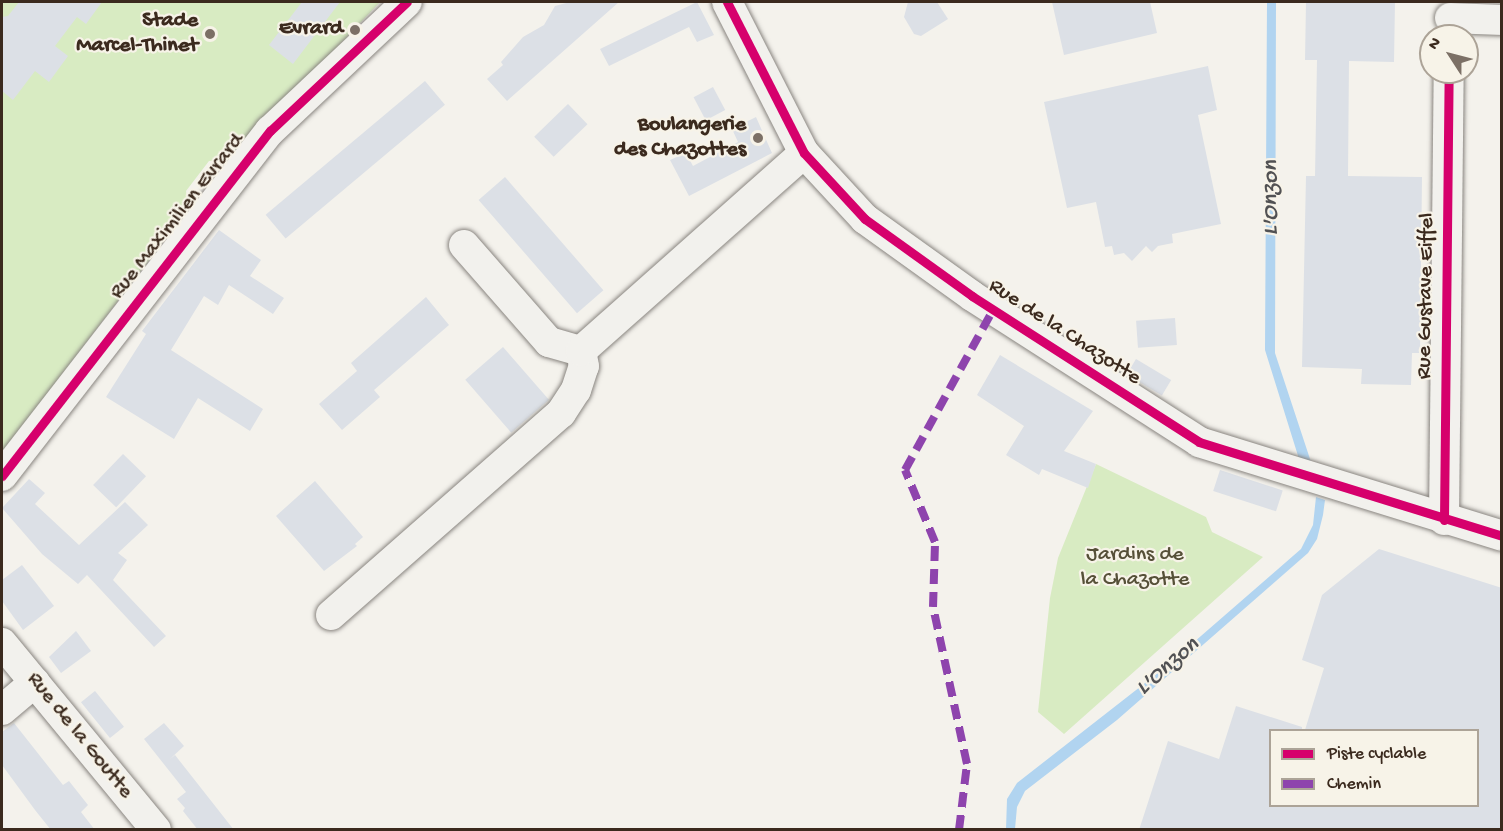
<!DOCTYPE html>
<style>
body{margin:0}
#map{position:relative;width:1503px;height:831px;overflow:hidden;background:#f4f2ec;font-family:"Gochi Hand",sans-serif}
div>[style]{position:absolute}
.green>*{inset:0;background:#d8ebc2}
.water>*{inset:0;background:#b1d4f0}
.building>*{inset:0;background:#dce0e6;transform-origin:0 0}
.roads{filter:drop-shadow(0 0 2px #898580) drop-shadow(0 0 2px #898580)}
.minor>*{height:30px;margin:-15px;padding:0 15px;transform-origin:15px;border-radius:15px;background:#f2f1ed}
.quiet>*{height:8px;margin-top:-4px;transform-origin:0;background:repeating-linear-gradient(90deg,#8e44ad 0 15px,transparent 0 23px)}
.cycleway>*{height:9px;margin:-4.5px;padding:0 4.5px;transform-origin:4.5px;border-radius:4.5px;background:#d6006c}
.dots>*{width:16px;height:16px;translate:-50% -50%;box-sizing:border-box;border:3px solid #f7f3e8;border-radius:50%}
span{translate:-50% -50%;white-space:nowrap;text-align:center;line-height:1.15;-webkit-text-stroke:4.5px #f7f3e8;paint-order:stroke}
.poi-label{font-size:22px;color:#3b2a1e;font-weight:700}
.right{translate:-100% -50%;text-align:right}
.street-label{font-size:22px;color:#3b2a1e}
.park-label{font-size:22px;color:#565038}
.water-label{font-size:24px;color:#515153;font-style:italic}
.frame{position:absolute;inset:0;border:3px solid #3b2a1e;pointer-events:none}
.legend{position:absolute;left:1269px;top:729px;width:210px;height:78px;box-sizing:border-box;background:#f7f3e8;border:2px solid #aca397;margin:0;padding:8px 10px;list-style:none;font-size:18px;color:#3b2a1e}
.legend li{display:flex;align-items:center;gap:12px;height:30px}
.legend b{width:30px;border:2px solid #aca397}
.north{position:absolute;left:1419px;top:24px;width:60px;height:60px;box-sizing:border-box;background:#f7f3e8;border:2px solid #aca397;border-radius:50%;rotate:306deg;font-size:16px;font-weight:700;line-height:24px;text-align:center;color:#3b2a1e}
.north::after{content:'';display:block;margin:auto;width:21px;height:27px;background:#7c7066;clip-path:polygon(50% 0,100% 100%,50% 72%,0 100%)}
</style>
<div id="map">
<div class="green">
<i style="clip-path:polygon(2px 2px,380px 2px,232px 159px,209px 161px,186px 191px,188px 209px,2px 453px)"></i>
<i style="clip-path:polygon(1096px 464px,1206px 517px,1212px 532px,1263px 557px,1064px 734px,1038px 712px,1050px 598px,1058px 558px)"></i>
</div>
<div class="water">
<i style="clip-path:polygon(1267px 2px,1276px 2px,1275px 353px,1311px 462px,1299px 459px,1265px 350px)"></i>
<i style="clip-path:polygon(1316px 497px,1325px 500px,1323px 515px,1317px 539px,1308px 553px,1117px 720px,1025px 791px,1017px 807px,1015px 829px,1006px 829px,1007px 799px,1017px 783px,1163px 669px,1301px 549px,1313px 525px)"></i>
</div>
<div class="building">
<i style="clip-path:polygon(19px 2px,102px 2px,86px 24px,77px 17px,55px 46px,68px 56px,49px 82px,35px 71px,13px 100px,2px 91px,2px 17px,8px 16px)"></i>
<i style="clip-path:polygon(302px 2px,340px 2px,293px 64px,269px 45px)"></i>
<i style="clip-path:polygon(570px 2px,619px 2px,507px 101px,487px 79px,503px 65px,501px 62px,523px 37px,544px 25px,555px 6px)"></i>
<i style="clip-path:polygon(697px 2px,714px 35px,697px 42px,689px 27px,609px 66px,600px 49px)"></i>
<i style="clip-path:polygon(908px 2px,937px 2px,948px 19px,921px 36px,914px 34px,904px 17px)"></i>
<i style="clip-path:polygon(1052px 2px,1150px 2px,1157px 33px,1064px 55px)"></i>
<i style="clip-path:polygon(1306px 2px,1395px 2px,1394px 62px,1349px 61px,1348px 176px,1422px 177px,1420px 353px,1412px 353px,1411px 385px,1361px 384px,1362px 369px,1302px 367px,1306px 176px,1315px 176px,1317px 60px,1305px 60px)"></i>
<i style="clip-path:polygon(1208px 66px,1217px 110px,1198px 115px,1221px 224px,1172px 234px,1173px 243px,1158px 246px,1152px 252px,1146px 246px,1132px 261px,1124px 253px,1114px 255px,1112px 246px,1105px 247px,1096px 202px,1067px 208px,1044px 102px)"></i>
<i style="left:425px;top:81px;width:31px;height:208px;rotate:50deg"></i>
<i style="left:713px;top:87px;width:26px;height:22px;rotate:62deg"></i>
<i style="left:568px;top:104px;width:28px;height:47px;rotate:46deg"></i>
<i style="clip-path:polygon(756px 117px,772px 153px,689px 196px,670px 160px,686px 153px,693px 166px,738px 142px,732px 129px)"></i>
<i style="left:505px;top:177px;width:150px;height:35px;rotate:49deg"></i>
<i style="clip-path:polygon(219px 230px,261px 260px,250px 276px,284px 298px,273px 314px,229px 285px,218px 305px,204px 296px,171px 350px,263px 409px,250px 431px,198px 398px,174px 439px,106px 397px,146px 334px,142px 331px)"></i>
<i style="clip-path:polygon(426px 297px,449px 325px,374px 390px,380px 397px,342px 430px,319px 404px,357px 371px,351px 363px)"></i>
<i style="left:1175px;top:318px;width:27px;height:39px;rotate:86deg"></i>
<i style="left:503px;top:347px;width:70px;height:50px;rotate:49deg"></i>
<i style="clip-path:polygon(1000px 355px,1093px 411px,1064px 451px,1096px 464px,1088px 488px,1042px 469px,1039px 475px,1006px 455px,1024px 426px,977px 395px)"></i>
<i style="left:1136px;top:359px;width:41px;height:18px;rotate:31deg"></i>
<i style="left:123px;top:454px;width:32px;height:43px;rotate:44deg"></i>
<i style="left:1220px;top:470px;width:66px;height:22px;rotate:18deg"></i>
<i style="clip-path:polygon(29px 479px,45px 493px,35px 504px,79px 545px,125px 502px,148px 525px,118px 553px,127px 560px,113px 580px,166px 636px,154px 647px,87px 575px,78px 584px,42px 554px,2px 508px)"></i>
<i style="clip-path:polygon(315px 481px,363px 537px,355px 544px,357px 546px,324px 571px,276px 516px)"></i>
<i style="clip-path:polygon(1379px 549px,1502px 588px,1502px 830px,1139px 830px,1168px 741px,1219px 759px,1236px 706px,1302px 727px,1302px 730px,1270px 730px,1270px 806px,1478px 806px,1478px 730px,1305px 730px,1324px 668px,1302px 660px,1322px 595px)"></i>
<i style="clip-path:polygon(22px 565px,54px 606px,23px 630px,2px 601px,2px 580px)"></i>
<i style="clip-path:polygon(76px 631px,91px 651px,61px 673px,49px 657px)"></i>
<i style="left:95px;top:691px;width:46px;height:18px;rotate:51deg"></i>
<i style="clip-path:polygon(14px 723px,63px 785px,69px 781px,88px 805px,81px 812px,95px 830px,51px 830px,35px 810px,2px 765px,2px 732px)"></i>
<i style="clip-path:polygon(164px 723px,184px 746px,170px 759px,175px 755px,234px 830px,198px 830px,183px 811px,185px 808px,177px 799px,186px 792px,144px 739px)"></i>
</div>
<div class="roads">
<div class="minor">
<i style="left:727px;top:2px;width:169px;rotate:63deg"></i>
<i style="left:804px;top:153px;width:90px;rotate:47.3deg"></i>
<i style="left:865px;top:219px;width:132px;rotate:35.7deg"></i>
<i style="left:972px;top:296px;width:270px;rotate:32.7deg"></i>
<i style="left:1199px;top:442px;width:317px;rotate:17.2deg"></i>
<i style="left:1450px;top:18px;width:52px;rotate:2.2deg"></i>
<i style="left:464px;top:245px;width:129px;rotate:48.8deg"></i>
<i style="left:549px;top:342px;width:33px;rotate:16deg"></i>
<i style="left:2px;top:476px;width:437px;rotate:-52.2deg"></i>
<i style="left:270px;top:131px;width:188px;rotate:-43.3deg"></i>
<i style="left:1444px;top:520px;width:448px;rotate:-89.4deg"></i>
<i style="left:331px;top:615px;width:306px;rotate:-41.3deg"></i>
<i style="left:561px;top:413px;width:27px;rotate:-57deg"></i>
<i style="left:576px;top:390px;width:25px;rotate:-72deg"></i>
<i style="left:584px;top:366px;width:15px;rotate:-101deg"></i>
<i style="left:581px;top:351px;width:298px;rotate:-41.6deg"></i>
<i style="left:2px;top:643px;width:242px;rotate:50.5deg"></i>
<i style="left:2px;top:710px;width:43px;rotate:-40.3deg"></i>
</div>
</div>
<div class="quiet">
<i style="left:959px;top:830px;width:66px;rotate:-83.1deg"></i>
<i style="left:967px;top:764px;width:161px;rotate:-102.2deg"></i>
<i style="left:933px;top:607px;width:65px;rotate:-88.2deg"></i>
<i style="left:935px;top:542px;width:78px;rotate:-112.6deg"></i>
<i style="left:905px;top:470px;width:183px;rotate:-61.2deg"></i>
</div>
<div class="cycleway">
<i style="left:727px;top:2px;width:169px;rotate:63deg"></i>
<i style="left:804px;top:153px;width:90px;rotate:47.3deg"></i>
<i style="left:865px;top:219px;width:132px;rotate:35.7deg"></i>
<i style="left:972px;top:296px;width:270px;rotate:32.7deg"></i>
<i style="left:1199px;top:442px;width:317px;rotate:17.2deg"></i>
<i style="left:2px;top:476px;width:437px;rotate:-52.2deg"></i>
<i style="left:270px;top:131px;width:188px;rotate:-43.3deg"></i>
<i style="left:1444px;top:520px;width:448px;rotate:-89.4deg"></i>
</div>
<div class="dots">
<i style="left:355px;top:30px;background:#7c7066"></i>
<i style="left:210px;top:34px;background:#7c7066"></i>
<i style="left:758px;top:138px;background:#7c7066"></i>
</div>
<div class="poi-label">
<span class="right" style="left:198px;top:34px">Stade<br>Marcel-Thinet</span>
<span class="right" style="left:343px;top:30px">Evrard</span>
<span class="right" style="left:746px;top:138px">Boulangerie<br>des Chazottes</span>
</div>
<div class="street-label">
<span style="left:178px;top:217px;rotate:-52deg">Rue Maximilien Evrard</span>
<span style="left:1427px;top:296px;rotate:-89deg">Rue Gustave Eiffel</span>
<span style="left:1064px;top:333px;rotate:33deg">Rue de la Chazotte</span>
<span style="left:79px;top:736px;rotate:51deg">Rue de la Goutte</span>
</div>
<div class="park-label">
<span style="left:1135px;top:568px">Jardins de<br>la Chazotte</span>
</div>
<div class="water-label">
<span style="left:1272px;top:198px;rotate:-90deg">L'Onzon</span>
<span style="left:1168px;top:667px;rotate:-41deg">L'Onzon</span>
</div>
<div class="frame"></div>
<ul class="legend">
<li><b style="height:8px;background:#d6006c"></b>Piste cyclable</li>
<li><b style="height:8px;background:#8e44ad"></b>Chemin</li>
</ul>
<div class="north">N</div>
</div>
